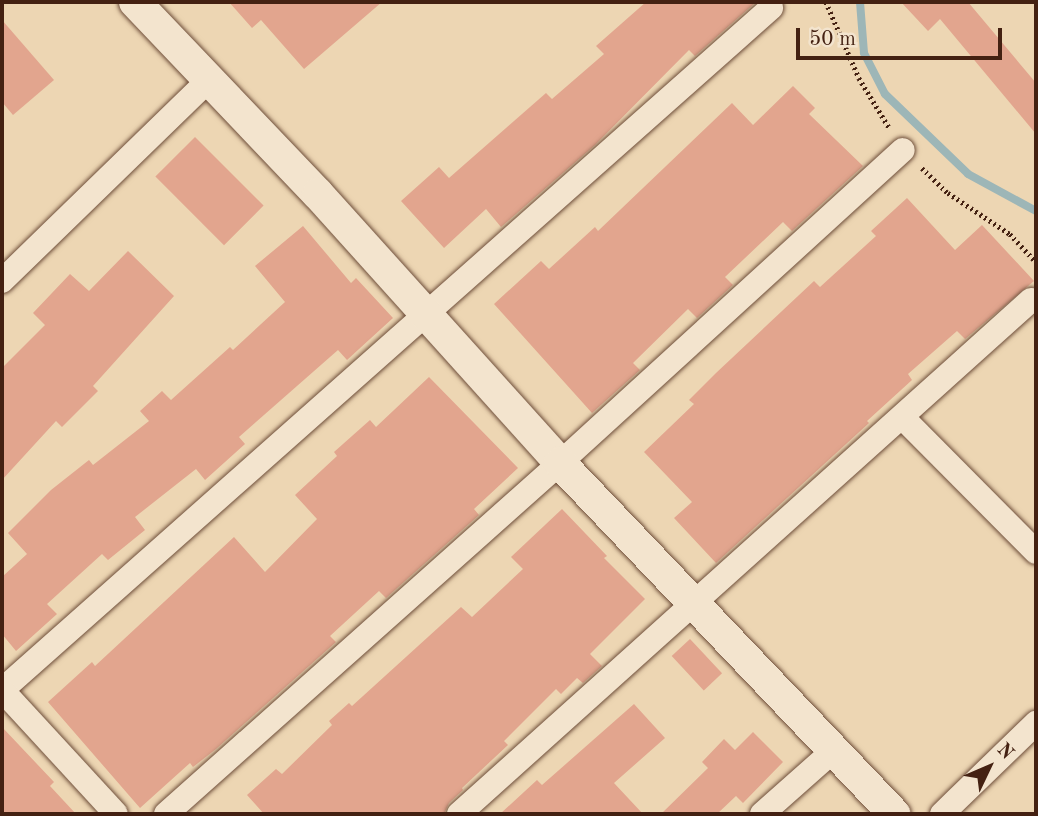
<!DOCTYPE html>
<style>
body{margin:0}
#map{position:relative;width:1038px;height:816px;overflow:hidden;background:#edd6b3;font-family:"Old Standard TT",serif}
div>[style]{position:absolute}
.stream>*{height:8px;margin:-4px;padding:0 4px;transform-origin:4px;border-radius:4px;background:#9db6b7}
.building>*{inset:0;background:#e2a58e;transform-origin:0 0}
.path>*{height:4.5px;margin-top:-2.25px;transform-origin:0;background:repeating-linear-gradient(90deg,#442112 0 2px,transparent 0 5.5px)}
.roads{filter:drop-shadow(0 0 2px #6e4e3a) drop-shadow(0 0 2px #6e4e3a)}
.minor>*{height:24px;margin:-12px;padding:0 12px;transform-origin:12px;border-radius:12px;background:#f3e4ce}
.tertiary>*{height:32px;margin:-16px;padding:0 16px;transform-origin:16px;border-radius:16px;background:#f3e4ce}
span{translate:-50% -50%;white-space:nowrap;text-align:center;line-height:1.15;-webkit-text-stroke:5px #f3e4ce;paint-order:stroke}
.frame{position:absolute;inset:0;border:4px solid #442112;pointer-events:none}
.north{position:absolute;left:954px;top:732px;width:70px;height:70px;-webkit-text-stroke:5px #f3e4ce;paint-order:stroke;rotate:46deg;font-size:19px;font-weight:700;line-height:28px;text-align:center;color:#442112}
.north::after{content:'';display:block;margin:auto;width:24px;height:32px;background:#442112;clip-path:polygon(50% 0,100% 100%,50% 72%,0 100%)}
.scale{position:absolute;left:796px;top:28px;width:206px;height:32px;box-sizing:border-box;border:4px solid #442112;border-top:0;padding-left:9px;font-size:21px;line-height:24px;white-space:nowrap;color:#442112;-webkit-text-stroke:5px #f3e4ce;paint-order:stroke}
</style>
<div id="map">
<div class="stream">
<i style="left:860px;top:2px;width:51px;rotate:85.5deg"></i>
<i style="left:864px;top:53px;width:46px;rotate:62.9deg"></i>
<i style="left:885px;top:94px;width:115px;rotate:43.9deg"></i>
<i style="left:968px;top:174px;width:77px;rotate:28.6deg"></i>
</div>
<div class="building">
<i style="clip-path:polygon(229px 2px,382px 2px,304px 69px,261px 20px,252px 28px)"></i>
<i style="clip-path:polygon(646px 2px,756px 2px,695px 56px,689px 50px,595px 145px,501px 227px,486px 209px,444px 248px,401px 201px,439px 167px,449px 178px,546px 93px,552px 99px,604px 54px,596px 46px)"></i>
<i style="clip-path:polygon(901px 2px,968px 2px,1036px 83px,1036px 134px,940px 19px,928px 31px)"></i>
<i style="clip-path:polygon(2px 20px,54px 80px,13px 115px,2px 102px)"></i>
<i style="clip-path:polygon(793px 86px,815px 108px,809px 114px,863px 166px,792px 231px,783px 222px,725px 277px,733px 285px,697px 318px,688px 309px,633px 363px,640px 370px,592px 413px,494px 304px,541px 261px,549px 269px,595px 227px,598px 231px,732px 103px,753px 125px)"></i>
<i style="left:195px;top:137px;width:97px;height:56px;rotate:45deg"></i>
<i style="clip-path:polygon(907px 198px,955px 250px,982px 225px,1034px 281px,965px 339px,957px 331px,908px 374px,912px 380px,867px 421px,869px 423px,716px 563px,674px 518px,692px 502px,644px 452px,694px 404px,689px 400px,716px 373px,814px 281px,820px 287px,876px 236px,871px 231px)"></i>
<i style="clip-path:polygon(303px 226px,351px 283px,356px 278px,393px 318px,347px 360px,338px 350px,239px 437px,245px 444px,205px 480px,196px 469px,135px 517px,145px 530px,108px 560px,102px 554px,47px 604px,57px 614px,16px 651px,2px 634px,2px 577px,27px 554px,8px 533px,51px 490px,89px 460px,93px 465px,149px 421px,140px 411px,162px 391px,171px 400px,230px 347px,233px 350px,285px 302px,255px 266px)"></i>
<i style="clip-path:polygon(128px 251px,174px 296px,93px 386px,98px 391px,62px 427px,56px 421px,2px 480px,2px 368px,45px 325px,33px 313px,70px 274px,89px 291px)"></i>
<i style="clip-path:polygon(429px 377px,518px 468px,474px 509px,479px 515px,386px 598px,379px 591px,330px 636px,336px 642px,216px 749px,193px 767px,190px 763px,140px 808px,48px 702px,92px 662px,95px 666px,234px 537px,265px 572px,317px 519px,295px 495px,337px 456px,334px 452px,370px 420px,376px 427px)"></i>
<i style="clip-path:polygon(562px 509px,607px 556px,604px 558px,645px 599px,590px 654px,602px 666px,583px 683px,577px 678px,561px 694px,556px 689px,504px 741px,508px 745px,462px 788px,463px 790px,449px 803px,444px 814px,264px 814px,247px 795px,276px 769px,282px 774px,332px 725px,329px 721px,349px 703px,352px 706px,461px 607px,472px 617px,523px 569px,511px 557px)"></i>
<i style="left:690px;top:639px;width:47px;height:25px;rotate:47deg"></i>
<i style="clip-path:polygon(634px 704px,665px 738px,614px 783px,643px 814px,500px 814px,537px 780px,542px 785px)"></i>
<i style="clip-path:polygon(2px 727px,54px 782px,50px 786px,76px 814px,2px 814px)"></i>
<i style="clip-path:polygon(753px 732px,783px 762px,743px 803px,736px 796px,717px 814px,661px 814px,708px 768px,702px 762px,724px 739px,735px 750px)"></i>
</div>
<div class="path">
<i style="left:826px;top:2px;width:83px;rotate:66.5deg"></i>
<i style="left:859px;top:78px;width:60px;rotate:58.7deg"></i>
<i style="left:922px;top:168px;width:36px;rotate:44deg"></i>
<i style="left:948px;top:193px;width:74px;rotate:33.5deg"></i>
<i style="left:1010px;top:234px;width:38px;rotate:47deg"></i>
</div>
<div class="roads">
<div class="minor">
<i style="left:2px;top:281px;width:290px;rotate:-44.2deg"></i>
<i style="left:902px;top:417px;width:190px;rotate:45.2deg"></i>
<i style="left:2px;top:690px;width:1028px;rotate:-41.57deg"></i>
<i style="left:2px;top:690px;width:168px;rotate:47.4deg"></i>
<i style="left:166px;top:814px;width:528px;rotate:-41.7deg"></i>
<i style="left:560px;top:463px;width:464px;rotate:-42.4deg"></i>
<i style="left:459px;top:814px;width:769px;rotate:-41.94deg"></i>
<i style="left:762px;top:814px;width:95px;rotate:-41.6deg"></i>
<i style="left:942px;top:814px;width:131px;rotate:-44.1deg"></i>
</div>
<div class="tertiary">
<i style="left:135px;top:2px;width:265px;rotate:46.4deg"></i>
<i style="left:318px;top:194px;width:362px;rotate:48deg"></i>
<i style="left:560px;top:463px;width:485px;rotate:46.4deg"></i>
</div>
</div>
<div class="frame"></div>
<div class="north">N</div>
<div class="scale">50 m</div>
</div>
